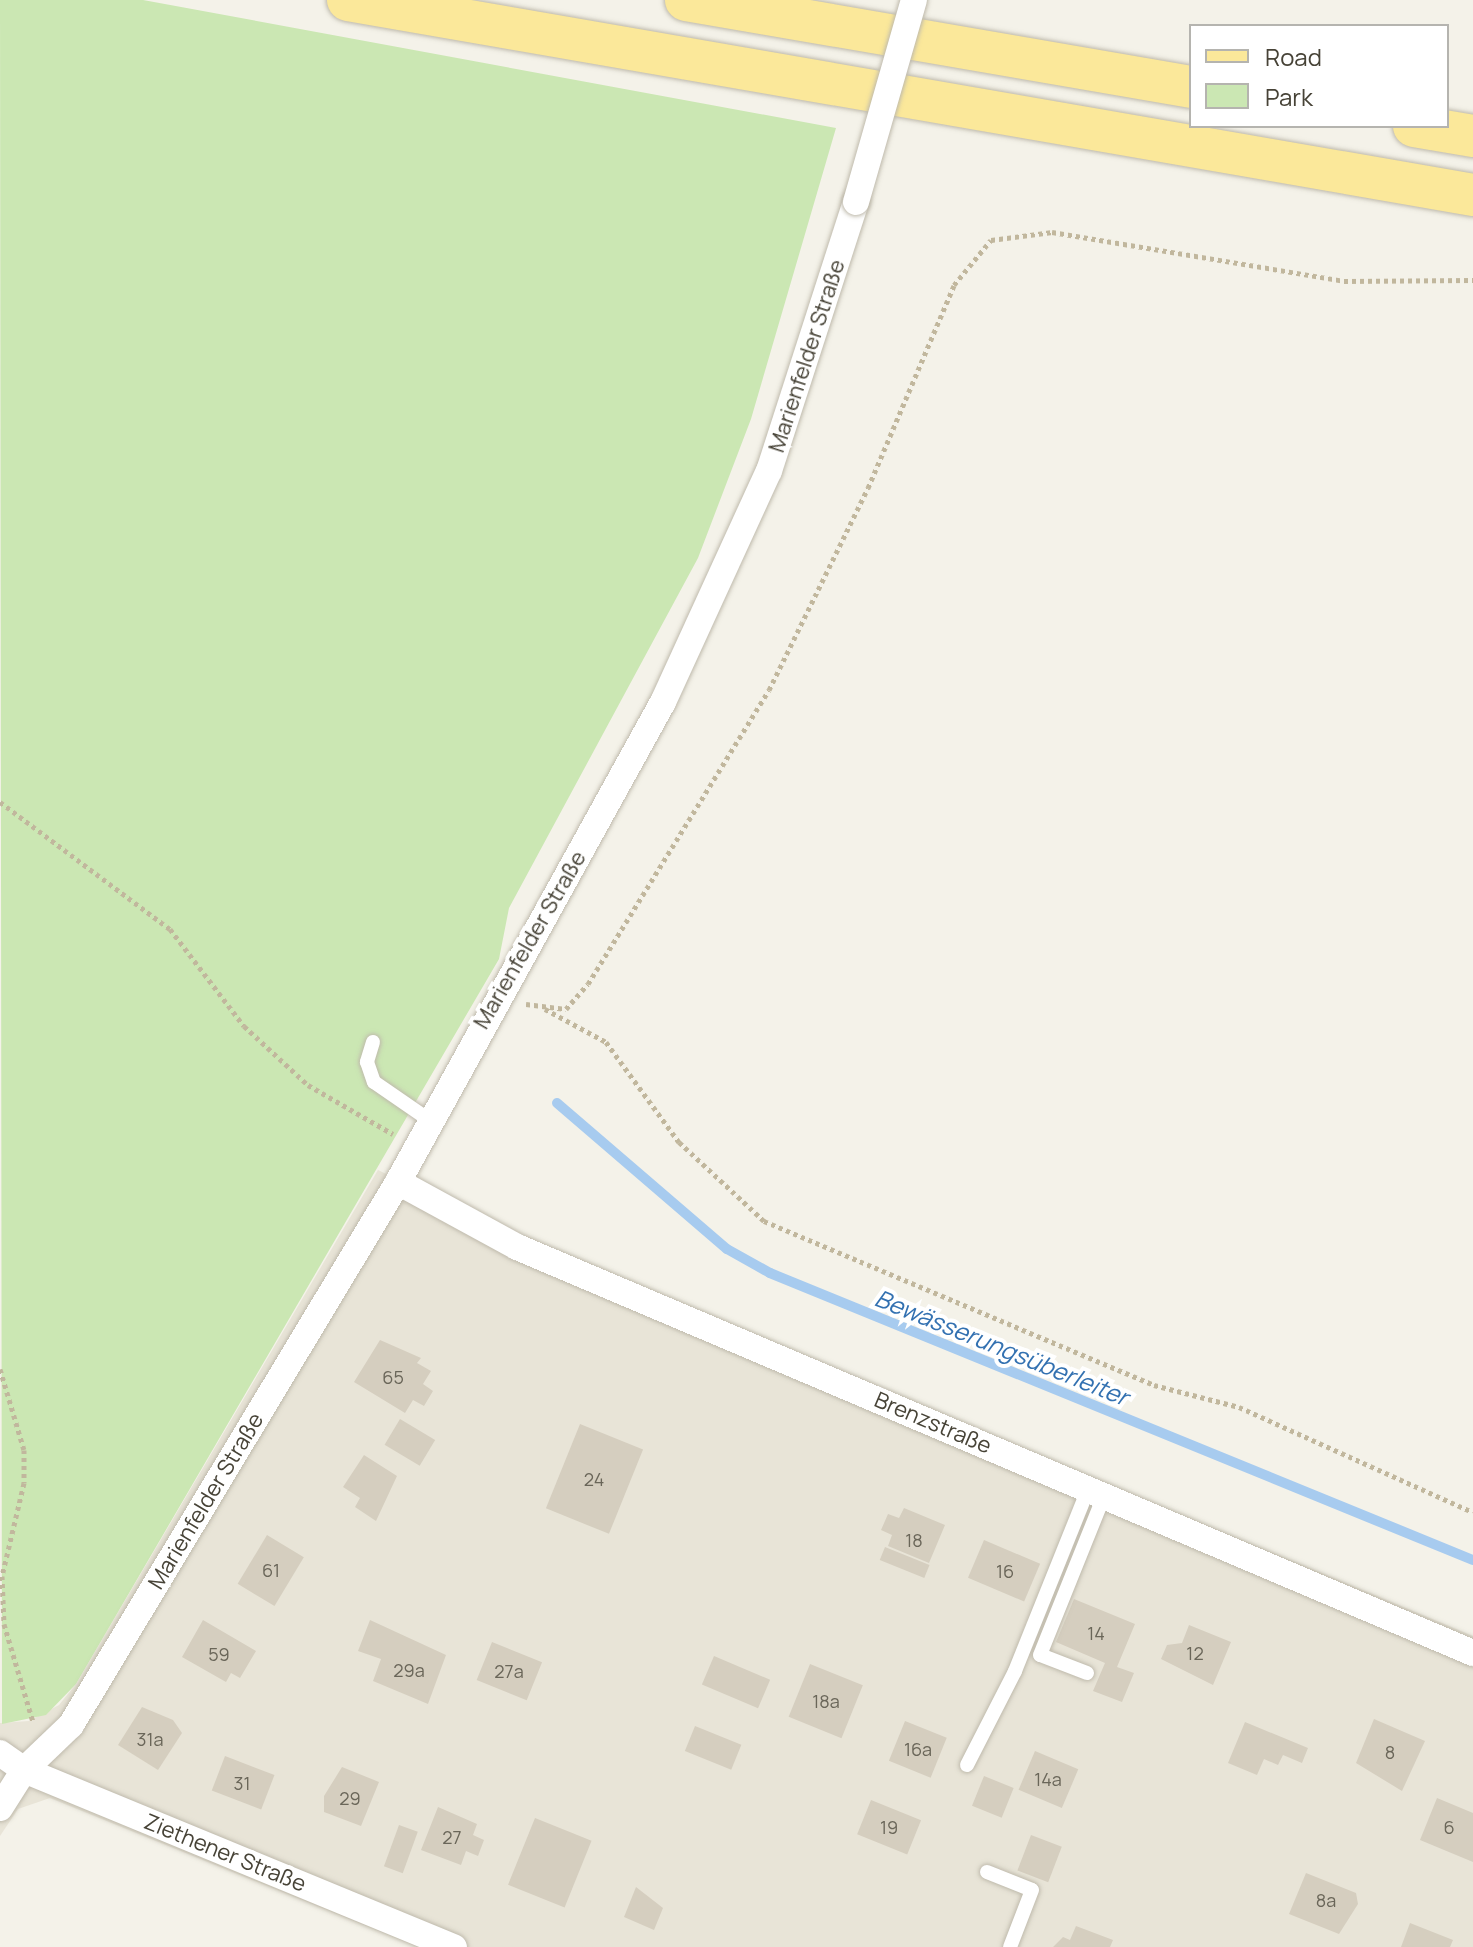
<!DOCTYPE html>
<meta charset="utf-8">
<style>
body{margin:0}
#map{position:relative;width:1473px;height:1947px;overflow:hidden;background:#f4f2e9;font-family:Manrope,sans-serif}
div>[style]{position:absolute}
.residential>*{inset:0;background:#e8e4d7}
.green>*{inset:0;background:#cbe7b3}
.stream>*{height:10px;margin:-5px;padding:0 5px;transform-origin:5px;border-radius:5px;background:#a7cbef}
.building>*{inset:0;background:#d5cebf;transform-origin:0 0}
.path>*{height:5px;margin-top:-2.5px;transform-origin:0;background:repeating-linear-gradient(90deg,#c1b79d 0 4px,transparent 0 8px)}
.roads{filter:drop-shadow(0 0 2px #bfbaac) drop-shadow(0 0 2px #bfbaac)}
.service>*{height:14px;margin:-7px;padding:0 7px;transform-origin:7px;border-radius:7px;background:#fff}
.minor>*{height:26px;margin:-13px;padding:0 13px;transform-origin:13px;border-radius:13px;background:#fff}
.primary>*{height:42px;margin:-21px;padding:0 21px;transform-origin:21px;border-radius:21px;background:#fbe89a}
.bridges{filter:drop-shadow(0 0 2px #bfbaac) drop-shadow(0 0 2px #bfbaac)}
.minor-bridge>*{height:26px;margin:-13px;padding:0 13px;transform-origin:13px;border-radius:13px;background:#fff}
span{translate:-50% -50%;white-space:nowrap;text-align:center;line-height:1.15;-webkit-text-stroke:8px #fff;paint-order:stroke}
.number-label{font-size:18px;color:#6a6659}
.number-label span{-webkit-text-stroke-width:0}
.street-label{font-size:22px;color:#474337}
.water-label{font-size:24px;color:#3371b1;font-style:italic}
.legend{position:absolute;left:1189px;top:24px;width:260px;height:104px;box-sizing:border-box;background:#fff;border:2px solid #b5b4af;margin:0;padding:10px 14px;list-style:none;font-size:24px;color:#474337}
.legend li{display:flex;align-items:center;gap:16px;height:40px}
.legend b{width:40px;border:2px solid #b5b4af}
</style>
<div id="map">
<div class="residential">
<i style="clip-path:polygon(378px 1170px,521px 1240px,1473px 1636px,1473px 1947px,418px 1947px,50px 1798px,18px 1809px,0 1836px,0 1723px,29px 1721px,59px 1705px,76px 1684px)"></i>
</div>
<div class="green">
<i style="clip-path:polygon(0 0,143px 0,836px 128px,751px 419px,698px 558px,509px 908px,499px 959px,76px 1684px,46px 1715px,2px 1724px)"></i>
</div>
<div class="stream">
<i style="left:557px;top:1103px;width:224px;rotate:40.7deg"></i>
<i style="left:727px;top:1249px;width:49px;rotate:29.2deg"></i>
<i style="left:770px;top:1273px;width:759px;rotate:22.21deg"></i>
</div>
<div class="building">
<i style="clip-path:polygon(380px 1340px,421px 1358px,417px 1363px,431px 1371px,423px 1384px,433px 1391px,424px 1406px,413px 1400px,405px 1413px,354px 1382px)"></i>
<i style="left:400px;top:1419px;width:41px;height:30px;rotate:31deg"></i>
<i style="left:580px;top:1424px;width:68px;height:91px;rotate:22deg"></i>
<i style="clip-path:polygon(364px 1455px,397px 1476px,376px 1521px,355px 1507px,360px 1498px,343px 1487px)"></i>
<i style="clip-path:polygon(904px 1508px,945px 1525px,929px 1563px,888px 1546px,892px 1535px,881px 1530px,888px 1514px,899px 1518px)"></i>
<i style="left:267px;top:1535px;width:43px;height:57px;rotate:31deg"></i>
<i style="left:984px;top:1540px;width:61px;height:41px;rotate:23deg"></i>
<i style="left:885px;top:1547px;width:48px;height:14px;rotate:22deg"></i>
<i style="clip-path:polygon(1074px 1599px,1135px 1624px,1117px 1667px,1134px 1673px,1122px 1702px,1093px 1691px,1105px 1663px,1056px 1642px)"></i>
<i style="clip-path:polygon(203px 1620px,256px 1651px,240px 1678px,231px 1673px,226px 1682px,182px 1657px)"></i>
<i style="clip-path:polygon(370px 1620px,446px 1655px,428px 1704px,373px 1681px,381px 1659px,358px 1651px)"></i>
<i style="clip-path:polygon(1189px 1625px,1231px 1642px,1213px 1685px,1161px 1659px,1167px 1645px,1182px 1643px)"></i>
<i style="left:492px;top:1642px;width:54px;height:41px;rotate:22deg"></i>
<i style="left:714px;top:1656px;width:61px;height:31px;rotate:23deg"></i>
<i style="left:810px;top:1664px;width:57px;height:57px;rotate:22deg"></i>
<i style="clip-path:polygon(142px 1707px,173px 1720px,182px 1733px,158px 1770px,118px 1745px)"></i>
<i style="clip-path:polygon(1374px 1719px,1425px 1741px,1402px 1791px,1356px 1763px)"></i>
<i style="left:905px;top:1721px;width:45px;height:43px;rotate:22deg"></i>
<i style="clip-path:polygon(1245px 1722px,1308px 1748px,1302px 1763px,1283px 1755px,1278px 1765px,1264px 1759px,1257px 1775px,1228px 1763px)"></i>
<i style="left:695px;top:1726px;width:50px;height:27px;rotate:22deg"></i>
<i style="left:1035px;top:1751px;width:47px;height:42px;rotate:23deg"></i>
<i style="left:225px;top:1756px;width:53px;height:37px;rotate:21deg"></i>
<i style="clip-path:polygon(342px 1767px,379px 1782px,361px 1826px,324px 1812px,324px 1796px)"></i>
<i style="left:984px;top:1776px;width:32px;height:32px;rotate:22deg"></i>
<i style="clip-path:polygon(1437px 1798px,1473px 1813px,1473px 1862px,1420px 1840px)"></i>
<i style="left:871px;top:1800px;width:54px;height:37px;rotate:22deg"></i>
<i style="clip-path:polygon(438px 1807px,477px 1824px,473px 1835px,484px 1840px,478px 1856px,466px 1851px,461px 1865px,421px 1850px)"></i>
<i style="left:535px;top:1818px;width:61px;height:72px;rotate:22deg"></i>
<i style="left:399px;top:1825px;width:20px;height:44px;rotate:20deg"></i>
<i style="left:1031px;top:1835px;width:33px;height:38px;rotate:21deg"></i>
<i style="clip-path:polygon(1306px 1873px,1356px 1893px,1358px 1904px,1339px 1934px,1289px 1914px)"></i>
<i style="clip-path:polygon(636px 1887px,663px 1908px,654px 1930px,624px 1917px)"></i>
<i style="clip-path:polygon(1410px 1923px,1453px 1940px,1450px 1947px,1401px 1947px)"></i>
<i style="clip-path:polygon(1076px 1926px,1113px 1940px,1110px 1947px,1053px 1947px,1063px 1937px,1070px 1940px)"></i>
</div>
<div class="path">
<i style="left:0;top:802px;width:212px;rotate:36.8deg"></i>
<i style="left:170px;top:929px;width:122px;rotate:52.7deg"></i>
<i style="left:244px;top:1026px;width:87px;rotate:42.7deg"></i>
<i style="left:308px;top:1085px;width:98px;rotate:30deg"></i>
<i style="left:526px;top:1004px;width:40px;rotate:7.1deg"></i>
<i style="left:566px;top:1009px;width:33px;rotate:-49deg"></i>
<i style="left:588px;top:984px;width:345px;rotate:-58.4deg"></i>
<i style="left:769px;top:690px;width:225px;rotate:-63.9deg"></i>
<i style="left:868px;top:488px;width:220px;rotate:-67deg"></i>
<i style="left:954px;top:285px;width:58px;rotate:-50.6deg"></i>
<i style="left:991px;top:240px;width:62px;rotate:-7.5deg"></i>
<i style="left:1052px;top:232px;width:296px;rotate:9.5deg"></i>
<i style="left:1344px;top:281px;width:129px;rotate:-0.4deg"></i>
<i style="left:545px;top:1009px;width:69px;rotate:28.4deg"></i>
<i style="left:606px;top:1042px;width:124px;rotate:53.9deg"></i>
<i style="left:679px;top:1142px;width:116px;rotate:42.9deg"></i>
<i style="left:764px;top:1221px;width:423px;rotate:22.8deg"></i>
<i style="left:1154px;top:1385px;width:88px;rotate:14.5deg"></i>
<i style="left:1239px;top:1407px;width:256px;rotate:24.2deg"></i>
<i style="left:0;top:1369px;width:84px;rotate:73.5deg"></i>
<i style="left:24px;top:1450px;width:33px;rotate:90deg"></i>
<i style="left:24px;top:1483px;width:96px;rotate:103.3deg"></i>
<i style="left:2px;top:1576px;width:48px;rotate:87.6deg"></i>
<i style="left:4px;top:1624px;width:102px;rotate:73.5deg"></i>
</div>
<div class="roads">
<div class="service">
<i style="left:373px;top:1042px;width:21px;rotate:107deg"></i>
<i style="left:367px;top:1062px;width:21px;rotate:71deg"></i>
<i style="left:374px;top:1082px;width:67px;rotate:34.6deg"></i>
<i style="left:1087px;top:1673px;width:50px;rotate:-159deg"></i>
<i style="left:1040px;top:1655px;width:171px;rotate:-68.1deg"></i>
<i style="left:967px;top:1765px;width:106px;rotate:-62.9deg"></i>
<i style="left:1015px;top:1671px;width:196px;rotate:-68.1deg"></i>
<i style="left:987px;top:1872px;width:48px;rotate:21.8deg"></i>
<i style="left:1032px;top:1890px;width:61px;rotate:111.1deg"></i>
</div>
<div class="minor">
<i style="left:398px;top:1182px;width:136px;rotate:28.6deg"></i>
<i style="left:517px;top:1247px;width:1039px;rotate:23.01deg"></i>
<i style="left:0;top:1753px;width:29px;rotate:35deg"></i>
<i style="left:24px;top:1770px;width:465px;rotate:22.4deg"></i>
<i style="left:0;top:1808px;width:45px;rotate:-57.7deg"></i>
<i style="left:24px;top:1770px;width:65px;rotate:-43.8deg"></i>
<i style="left:71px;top:1725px;width:634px;rotate:-58.94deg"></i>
<i style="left:398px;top:1182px;width:548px;rotate:-61.1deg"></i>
<i style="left:663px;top:702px;width:254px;rotate:-65.4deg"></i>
<i style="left:769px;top:471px;width:283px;rotate:-72.1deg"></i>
</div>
<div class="primary">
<i style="left:348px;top:0;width:1142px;rotate:9.83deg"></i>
<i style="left:686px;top:0;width:512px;rotate:9.77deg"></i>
<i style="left:1414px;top:126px;width:60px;rotate:9.6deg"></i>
</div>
</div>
<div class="bridges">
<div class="minor-bridge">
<i style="left:856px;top:202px;width:210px;rotate:-74deg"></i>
</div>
</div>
<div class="number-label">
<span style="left:393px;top:1377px">65</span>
<span style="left:594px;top:1479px">24</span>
<span style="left:914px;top:1540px">18</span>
<span style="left:271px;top:1570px">61</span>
<span style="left:1005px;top:1571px">16</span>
<span style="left:1096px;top:1633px">14</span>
<span style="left:1195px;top:1653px">12</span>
<span style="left:219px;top:1654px">59</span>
<span style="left:409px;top:1670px">29a</span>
<span style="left:509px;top:1671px">27a</span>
<span style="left:826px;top:1701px">18a</span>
<span style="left:150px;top:1739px">31a</span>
<span style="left:918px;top:1749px">16a</span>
<span style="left:1390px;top:1752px">8</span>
<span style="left:1048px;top:1779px">14a</span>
<span style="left:242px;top:1783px">31</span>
<span style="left:350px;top:1798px">29</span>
<span style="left:889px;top:1827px">19</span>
<span style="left:1449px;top:1827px">6</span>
<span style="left:452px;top:1837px">27</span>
<span style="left:1326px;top:1900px">8a</span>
</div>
<div class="street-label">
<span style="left:807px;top:356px;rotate:-72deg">Marienfelder Straße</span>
<span style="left:530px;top:940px;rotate:-60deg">Marienfelder Straße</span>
<span style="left:933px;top:1423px;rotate:23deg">Brenzstraße</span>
<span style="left:206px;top:1501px;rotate:-59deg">Marienfelder Straße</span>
<span style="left:225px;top:1853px;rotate:22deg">Ziethener Straße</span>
</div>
<div class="water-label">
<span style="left:1002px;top:1347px;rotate:22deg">Bewässerungsüberleiter</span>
</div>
<ul class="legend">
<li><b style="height:10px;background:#fbe89a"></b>Road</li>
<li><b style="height:22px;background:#cbe7b3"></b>Park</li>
</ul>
</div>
